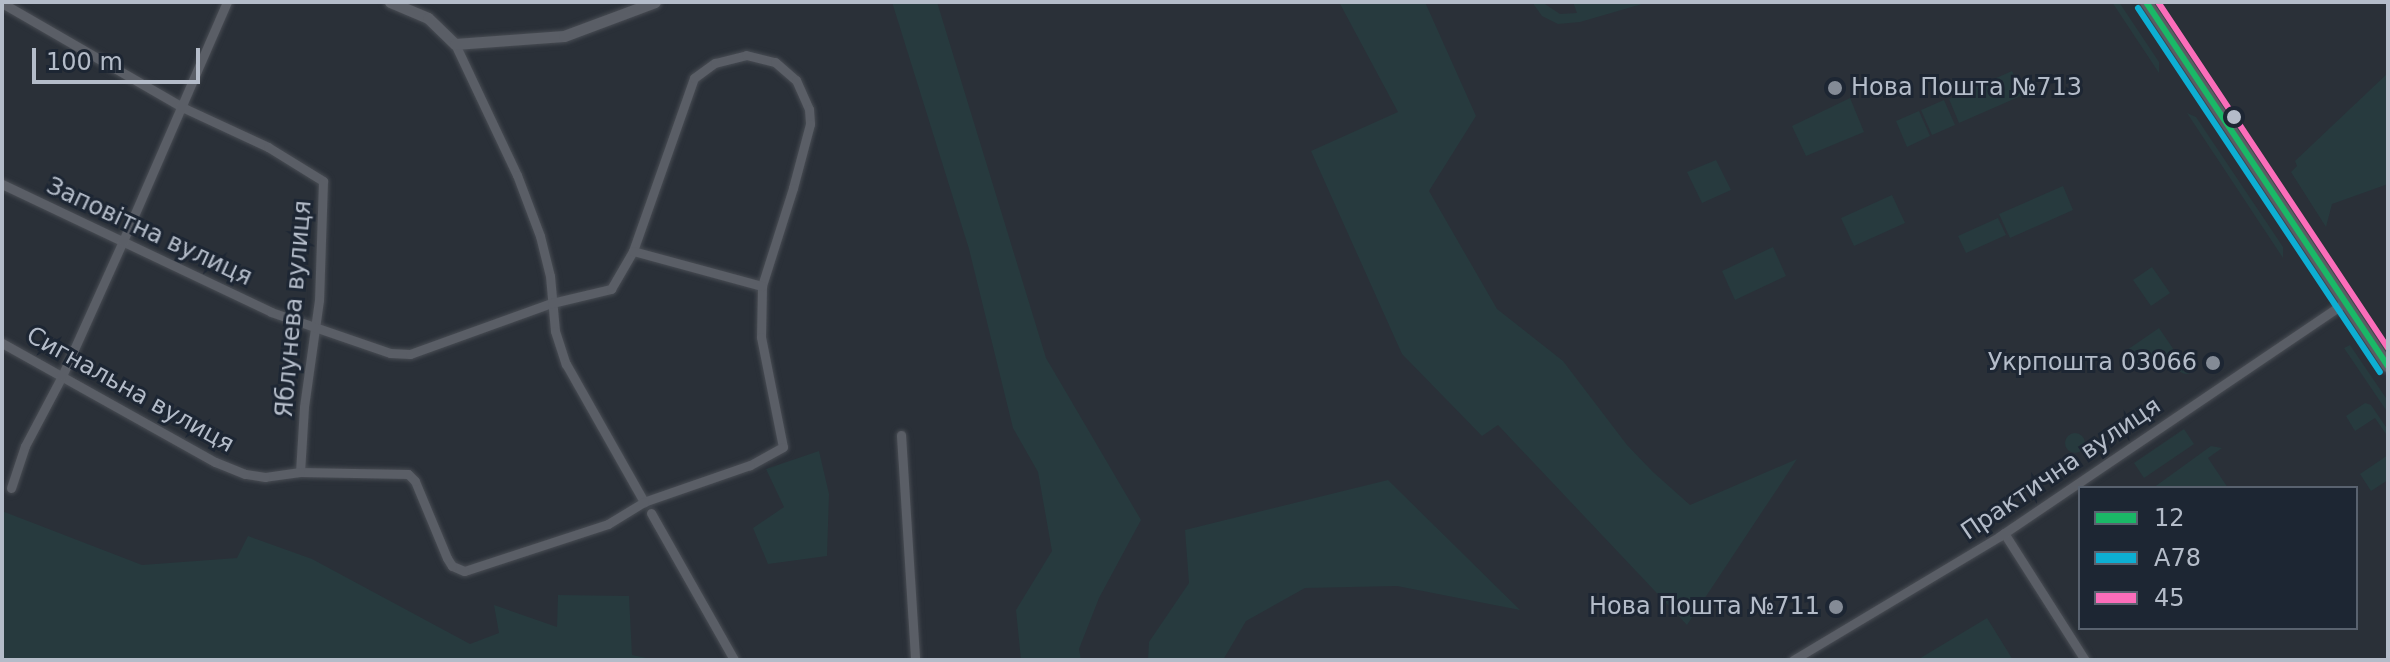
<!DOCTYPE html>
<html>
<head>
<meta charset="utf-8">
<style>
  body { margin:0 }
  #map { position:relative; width:2390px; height:662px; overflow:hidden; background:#2a3038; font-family:"DejaVu Sans",sans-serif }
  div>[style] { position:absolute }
  .green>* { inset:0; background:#273a3e }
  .round { border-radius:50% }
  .roads { filter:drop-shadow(0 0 2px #484c53) drop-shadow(0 0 2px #484c53) }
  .minor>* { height:9px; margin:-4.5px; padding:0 4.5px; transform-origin:4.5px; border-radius:4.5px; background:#5a5e66 }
  .tertiary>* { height:11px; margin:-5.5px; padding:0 5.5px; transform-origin:5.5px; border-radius:5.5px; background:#5a5e66 }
  .secondary>* { height:12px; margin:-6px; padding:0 6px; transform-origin:6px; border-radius:6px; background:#595d64 }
  .bus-1>* { height:6px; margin:-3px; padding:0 3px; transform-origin:3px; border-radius:3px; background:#1ab867 }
  .bus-2>* { height:6px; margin:-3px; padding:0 3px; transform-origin:3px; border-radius:3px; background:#0dafd3 }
  .bus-3>* { height:6px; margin:-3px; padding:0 3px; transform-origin:3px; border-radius:3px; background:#fb6dba }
  .dots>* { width:22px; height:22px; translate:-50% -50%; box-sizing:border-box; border:4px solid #1d2633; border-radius:50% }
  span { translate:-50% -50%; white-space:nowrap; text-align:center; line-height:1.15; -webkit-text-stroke:6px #1d2633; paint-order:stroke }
  .poi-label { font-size:24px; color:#b4bcc9 }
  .left { translate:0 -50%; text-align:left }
  .right { translate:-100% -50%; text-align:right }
  .street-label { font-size:24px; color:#b4bcc9 }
  .frame { position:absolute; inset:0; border:4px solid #b4bcc9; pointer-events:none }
  .legend { position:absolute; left:2078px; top:486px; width:280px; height:144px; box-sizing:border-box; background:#1d2633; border:2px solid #59626f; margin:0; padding:10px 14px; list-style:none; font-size:24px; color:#b4bcc9 }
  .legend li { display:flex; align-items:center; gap:16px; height:40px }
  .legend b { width:40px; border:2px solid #59626f }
  .scale { position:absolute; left:32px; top:48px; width:168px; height:36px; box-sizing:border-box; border:4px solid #b4bcc9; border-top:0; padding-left:10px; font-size:24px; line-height:28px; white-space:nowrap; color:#b4bcc9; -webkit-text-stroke:6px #1d2633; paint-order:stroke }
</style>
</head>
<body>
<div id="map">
  <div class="green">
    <div style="clip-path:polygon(892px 2px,937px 2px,1046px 358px,1141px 520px,1099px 598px,1079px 649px,1081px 660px,1021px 660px,1016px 610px,1052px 551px,1038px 472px,1013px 428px,969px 249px)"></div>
    <div style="clip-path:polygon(1339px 2px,1425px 2px,1476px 116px,1429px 191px,1497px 309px,1563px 361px,1627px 445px,1653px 472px,1690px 505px,1797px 459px,1687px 625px,1498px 425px,1482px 436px,1402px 354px,1311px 151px,1398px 112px)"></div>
    <div style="clip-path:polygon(1532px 2px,1542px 2px,1560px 14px,1577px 13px,1573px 2px,1649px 2px,1580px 22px,1558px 24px,1542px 16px)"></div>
    <div style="clip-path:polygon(2112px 2px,2119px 2px,2159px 62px,2159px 73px)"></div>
    <div style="clip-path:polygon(2012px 71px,2023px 95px,1959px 123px,1949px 99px)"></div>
    <div style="clip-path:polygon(2388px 73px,2388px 184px,2332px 204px,2326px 227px,2291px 172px,2297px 166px,2295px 161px)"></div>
    <div style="clip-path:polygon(1850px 98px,1864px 132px,1806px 156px,1792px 126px)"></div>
    <div style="clip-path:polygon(1944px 100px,1955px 125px,1932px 135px,1921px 110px)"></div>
    <div style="clip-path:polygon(1919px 111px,1930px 136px,1907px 147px,1896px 121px)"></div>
    <div style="clip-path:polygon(2187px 113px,2196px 117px,2283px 247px,2283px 258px)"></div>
    <div style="clip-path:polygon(1716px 160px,1731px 190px,1702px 203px,1687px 172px)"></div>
    <div style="clip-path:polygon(2063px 186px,2073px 210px,2010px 238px,1999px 214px)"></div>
    <div style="clip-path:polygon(1892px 195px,1905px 223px,1854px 246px,1841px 218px)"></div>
    <div style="clip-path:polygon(1998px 218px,2006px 235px,1966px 253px,1958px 236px)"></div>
    <div style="clip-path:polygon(1773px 247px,1786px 276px,1735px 300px,1722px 271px)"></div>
    <div style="clip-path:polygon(2152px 267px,2170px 293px,2151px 306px,2133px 280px)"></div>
    <div style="clip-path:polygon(2159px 328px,2174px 350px,2141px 372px,2127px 350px)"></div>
    <div style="clip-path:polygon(2350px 345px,2388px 401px,2388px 413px,2344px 348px)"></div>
    <div class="round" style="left:2177px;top:356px;width:18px;height:18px"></div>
    <div style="clip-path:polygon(2365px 403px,2371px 405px,2388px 430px,2388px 437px,2375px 418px,2355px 431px,2346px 416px)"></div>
    <div style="clip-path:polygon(2184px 429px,2194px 444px,2144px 478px,2134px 463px)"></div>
    <div class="round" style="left:2065px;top:433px;width:20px;height:20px"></div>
    <div style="clip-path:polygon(2211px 446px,2222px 448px,2208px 458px,2228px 488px,2153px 488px)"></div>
    <div style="clip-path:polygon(819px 451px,829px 494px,827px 556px,768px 564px,753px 528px,784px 507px,766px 469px)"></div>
    <div style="clip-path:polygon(2388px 455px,2388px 480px,2371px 491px,2360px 474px)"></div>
    <div style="clip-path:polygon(1388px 480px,1520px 610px,1397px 586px,1305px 588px,1246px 621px,1223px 660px,1148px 660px,1149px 642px,1189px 583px,1185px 530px)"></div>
    <div style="clip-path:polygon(2px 511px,142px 565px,237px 558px,248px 536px,312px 559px,470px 644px,499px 633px,494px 605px,557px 627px,558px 595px,629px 596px,632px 655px,656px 660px,2px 660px)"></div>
    <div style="clip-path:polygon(1987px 618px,2013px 660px,1917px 660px)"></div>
  </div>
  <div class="roads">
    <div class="minor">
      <div style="left:2px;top:3px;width:210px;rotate:30deg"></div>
      <div style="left:184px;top:108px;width:93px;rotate:24.9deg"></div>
      <div style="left:268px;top:147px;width:65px;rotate:31.7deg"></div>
      <div style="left:323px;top:181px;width:119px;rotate:91.9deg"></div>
      <div style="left:319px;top:300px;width:108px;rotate:98deg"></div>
      <div style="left:304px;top:407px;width:65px;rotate:93.5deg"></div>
      <div style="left:455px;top:44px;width:145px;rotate:64.7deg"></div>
      <div style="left:517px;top:175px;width:65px;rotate:69.3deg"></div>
      <div style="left:540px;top:236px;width:41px;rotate:76deg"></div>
      <div style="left:550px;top:276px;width:55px;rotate:84.8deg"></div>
      <div style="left:555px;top:331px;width:35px;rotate:72deg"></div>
      <div style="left:566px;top:364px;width:159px;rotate:60.5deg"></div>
      <div style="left:2px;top:184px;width:298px;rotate:25.4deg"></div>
      <div style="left:271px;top:312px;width:126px;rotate:19deg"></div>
      <div style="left:390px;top:353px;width:20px;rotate:3deg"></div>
      <div style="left:410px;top:354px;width:151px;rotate:-19.8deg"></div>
      <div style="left:552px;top:303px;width:61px;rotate:-13.3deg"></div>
      <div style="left:611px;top:289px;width:44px;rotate:-59.9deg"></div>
      <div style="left:633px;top:251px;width:183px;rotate:-70.6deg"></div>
      <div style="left:694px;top:78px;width:26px;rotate:-36deg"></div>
      <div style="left:715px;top:63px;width:32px;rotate:-14deg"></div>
      <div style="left:746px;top:55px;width:30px;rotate:14deg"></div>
      <div style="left:775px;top:62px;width:28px;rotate:41deg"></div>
      <div style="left:796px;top:80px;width:32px;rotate:66deg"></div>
      <div style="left:809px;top:109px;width:15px;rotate:86deg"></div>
      <div style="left:810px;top:124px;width:66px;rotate:104.9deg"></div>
      <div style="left:793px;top:188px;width:103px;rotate:107.6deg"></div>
      <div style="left:762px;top:286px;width:51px;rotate:91.1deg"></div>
      <div style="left:761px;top:337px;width:112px;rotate:78.7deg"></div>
      <div style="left:783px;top:447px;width:38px;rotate:151deg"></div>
      <div style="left:750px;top:465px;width:112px;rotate:160.8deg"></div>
      <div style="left:644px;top:502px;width:42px;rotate:148.6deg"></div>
      <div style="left:608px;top:524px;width:151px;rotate:161.9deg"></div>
      <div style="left:464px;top:571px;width:13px;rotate:-157deg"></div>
      <div style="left:452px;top:566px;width:9px;rotate:-122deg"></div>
      <div style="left:447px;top:558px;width:83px;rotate:-112.6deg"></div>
      <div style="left:415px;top:481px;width:10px;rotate:-135deg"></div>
      <div style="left:408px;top:474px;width:108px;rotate:-178.9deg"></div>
      <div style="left:300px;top:472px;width:35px;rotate:172deg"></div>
      <div style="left:265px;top:477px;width:20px;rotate:-171deg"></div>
      <div style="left:245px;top:474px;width:32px;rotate:-158deg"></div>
      <div style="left:215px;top:462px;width:244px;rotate:-150.8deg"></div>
      <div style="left:633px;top:251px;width:134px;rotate:15.2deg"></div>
      <div style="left:901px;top:435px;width:225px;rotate:86.4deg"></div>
      <div style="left:11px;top:488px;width:44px;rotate:-71.6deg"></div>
      <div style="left:25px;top:446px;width:79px;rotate:-62.1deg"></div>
      <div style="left:62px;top:376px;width:148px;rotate:-65.7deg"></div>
      <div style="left:123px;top:241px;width:261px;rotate:-66.5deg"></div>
      <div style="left:651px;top:513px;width:169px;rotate:60.5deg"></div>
      <div style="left:2004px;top:533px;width:151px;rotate:57.5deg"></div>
      <div style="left:1793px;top:660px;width:241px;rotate:-30.9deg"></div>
      <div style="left:2000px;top:536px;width:417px;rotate:-34.1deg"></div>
    </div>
    <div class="tertiary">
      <div style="left:390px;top:2px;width:41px;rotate:22.8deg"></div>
      <div style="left:428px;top:18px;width:37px;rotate:44deg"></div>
      <div style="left:455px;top:44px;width:109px;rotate:-4.2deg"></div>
      <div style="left:564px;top:36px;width:97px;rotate:-20.5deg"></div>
    </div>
    <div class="secondary">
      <div style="left:2146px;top:2px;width:437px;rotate:56.4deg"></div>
    </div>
  </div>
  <div class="bus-1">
    <div style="left:2146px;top:2px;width:437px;rotate:56.4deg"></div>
  </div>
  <div class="bus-2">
    <div style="left:2138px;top:8px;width:437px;rotate:56.4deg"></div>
  </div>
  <div class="bus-3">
    <div style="left:2158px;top:2px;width:415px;rotate:56.4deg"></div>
  </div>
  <div class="dots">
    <div style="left:1835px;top:88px;background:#848b96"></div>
    <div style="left:2234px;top:117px;background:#b4bcc9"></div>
    <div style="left:2213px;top:363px;background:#848b96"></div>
    <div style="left:1836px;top:607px;background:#848b96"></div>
  </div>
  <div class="poi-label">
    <span class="left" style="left:1851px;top:88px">Нова Пошта №713</span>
    <span class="right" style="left:2197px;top:363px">Укрпошта 03066</span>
    <span class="right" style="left:1820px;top:607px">Нова Пошта №711</span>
  </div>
  <div class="street-label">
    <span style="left:149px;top:232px;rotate:25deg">Заповітна вулиця</span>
    <span style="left:294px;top:309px;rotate:-85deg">Яблунева вулиця</span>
    <span style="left:130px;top:390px;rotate:29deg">Сигнальна вулиця</span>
    <span style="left:2061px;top:469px;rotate:-34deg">Практична вулиця</span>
  </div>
  <div class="frame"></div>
  <ul class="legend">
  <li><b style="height:10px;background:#1ab867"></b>12</li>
  <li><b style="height:10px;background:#0dafd3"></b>А78</li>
  <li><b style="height:10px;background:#fb6dba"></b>45</li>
  </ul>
  <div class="scale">100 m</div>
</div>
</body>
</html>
